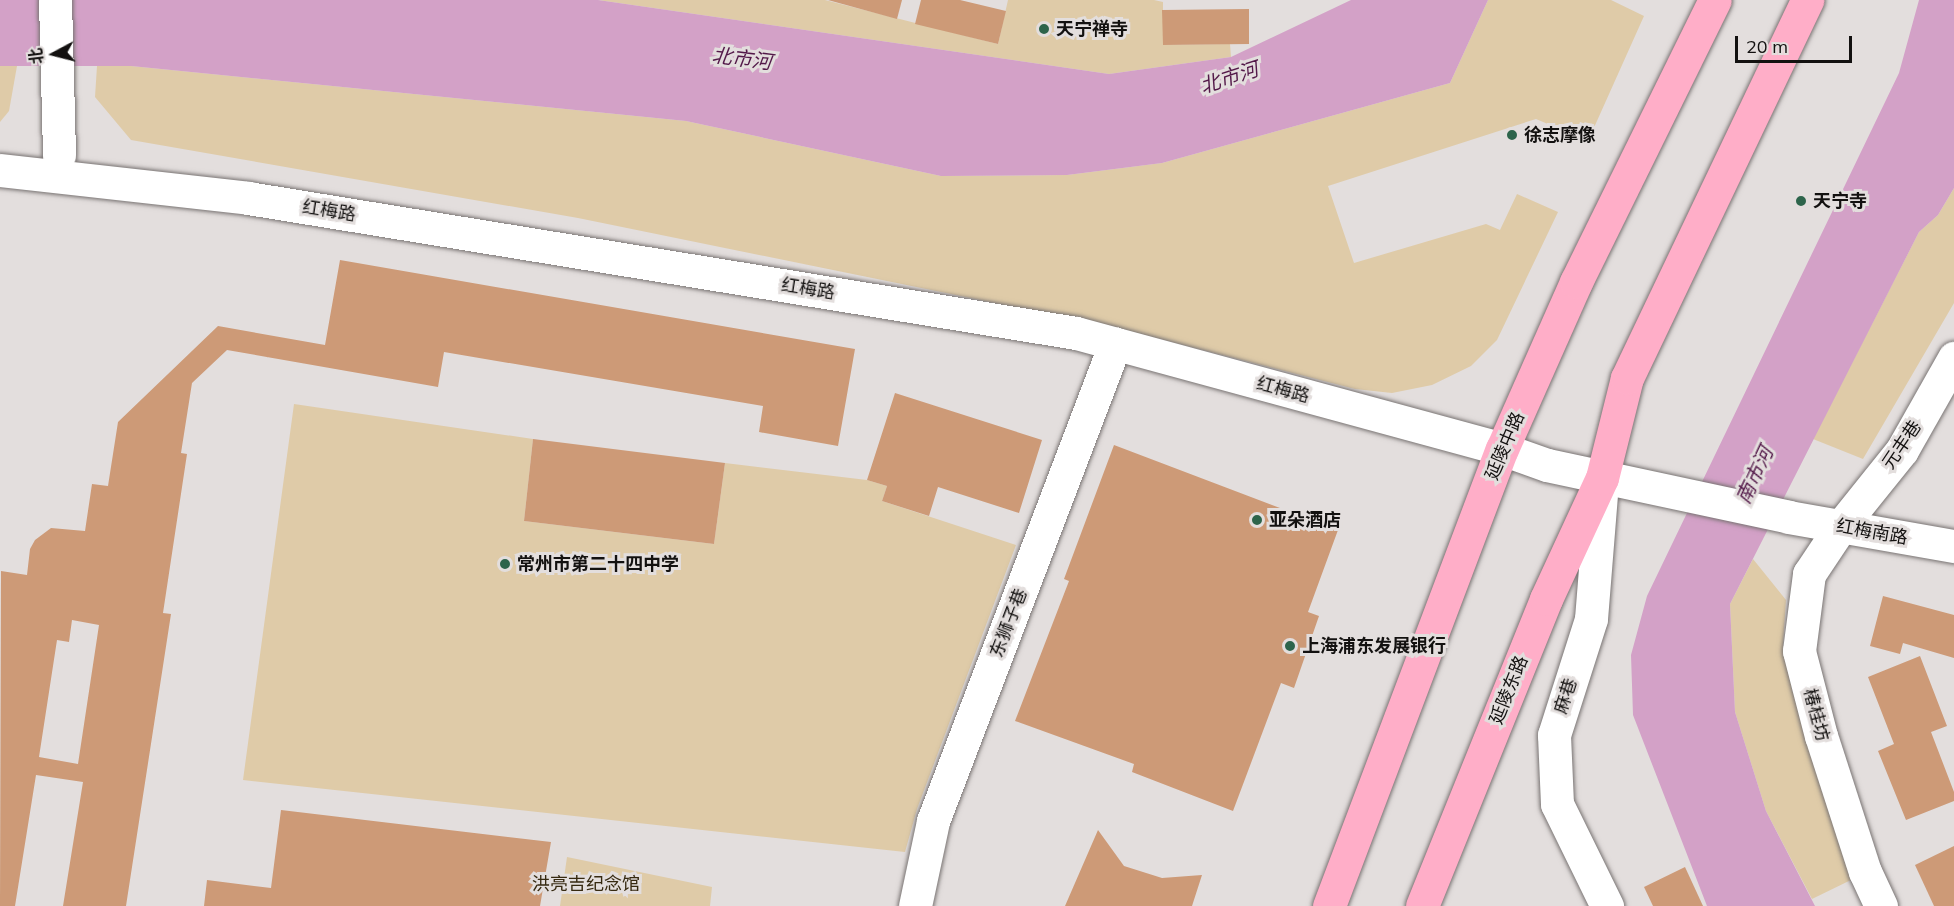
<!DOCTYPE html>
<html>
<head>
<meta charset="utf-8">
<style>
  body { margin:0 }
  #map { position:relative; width:1954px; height:906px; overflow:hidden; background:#e3dedd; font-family:Mulish,"Noto Sans SC",sans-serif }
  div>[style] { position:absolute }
  .green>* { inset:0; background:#dfcba8 }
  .water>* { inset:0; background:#d3a1c7 }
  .building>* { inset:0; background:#cd9a77 }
  .roads { filter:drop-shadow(0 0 2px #797473) drop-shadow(0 0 2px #797473) }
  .minor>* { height:33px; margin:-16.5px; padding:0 16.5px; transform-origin:16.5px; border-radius:16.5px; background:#fff }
  .major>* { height:33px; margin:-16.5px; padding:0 16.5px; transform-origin:16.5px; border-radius:16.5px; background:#ffaec8 }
  .dots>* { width:16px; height:16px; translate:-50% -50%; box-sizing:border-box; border:3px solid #e3dedd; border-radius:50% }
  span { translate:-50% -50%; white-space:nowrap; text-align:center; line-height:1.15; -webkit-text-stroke:6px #e3dedd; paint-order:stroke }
  .poi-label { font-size:18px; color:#131110; font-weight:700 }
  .left { translate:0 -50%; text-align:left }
  .street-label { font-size:18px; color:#131110 }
  .park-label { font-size:18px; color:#362910 }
  .water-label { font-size:20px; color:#531949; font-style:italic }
  .north { position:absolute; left:24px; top:24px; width:60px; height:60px; -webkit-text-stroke:4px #e3dedd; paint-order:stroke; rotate:263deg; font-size:16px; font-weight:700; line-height:24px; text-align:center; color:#131110 }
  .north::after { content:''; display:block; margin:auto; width:21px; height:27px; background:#131110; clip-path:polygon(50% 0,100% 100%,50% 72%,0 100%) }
  .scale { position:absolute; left:1735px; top:36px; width:117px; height:27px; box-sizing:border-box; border:3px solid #131110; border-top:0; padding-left:8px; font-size:18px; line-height:21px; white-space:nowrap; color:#131110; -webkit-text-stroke:4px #e3dedd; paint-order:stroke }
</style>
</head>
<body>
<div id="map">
  <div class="green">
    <div style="clip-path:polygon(598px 0,825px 0,998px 44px,1008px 0,1154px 0,1163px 2px,1163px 45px,1230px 44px,1231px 57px,1109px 74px)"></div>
    <div style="clip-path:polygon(1488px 0,1611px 0,1644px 16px,1588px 141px,1536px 119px,1328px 186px,1354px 263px,1486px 224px,1500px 230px,1517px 194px,1558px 212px,1497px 340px,1471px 366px,1432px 385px,1392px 393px,1355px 389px,1117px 328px,578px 218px,131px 140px,95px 97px,97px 66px,131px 66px,686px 121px,941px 176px,1067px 175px,1162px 163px,1450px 83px)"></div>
    <div style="clip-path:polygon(0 66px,17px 66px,9px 111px,0 122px)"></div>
    <div style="clip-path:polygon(1954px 188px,1954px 303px,1863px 459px,1813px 439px,1919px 232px,1938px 215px)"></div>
    <div style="clip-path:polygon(294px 404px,533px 439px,524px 521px,714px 544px,725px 463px,867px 480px,887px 486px,882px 501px,1016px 545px,917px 809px,905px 852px,243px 780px)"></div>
    <div style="clip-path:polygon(1753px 559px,1786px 600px,1783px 645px,1792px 690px,1826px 803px,1853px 879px,1812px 899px,1766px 811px,1735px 712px,1730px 604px)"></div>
    <div style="clip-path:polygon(567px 857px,712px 887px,710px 906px,560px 906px)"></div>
  </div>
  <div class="water">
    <div style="clip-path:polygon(0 0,598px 0,1109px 74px,1231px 57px,1351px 0,1488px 0,1450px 83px,1162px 163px,1067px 175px,941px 176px,686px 121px,131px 66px,0 66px)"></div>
    <div style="clip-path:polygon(1919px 0,1954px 0,1954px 188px,1938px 215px,1919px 232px,1730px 604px,1735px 712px,1766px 811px,1815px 906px,1707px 906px,1633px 715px,1631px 655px,1647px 596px,1899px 73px)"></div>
  </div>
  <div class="building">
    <div style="clip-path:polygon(828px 0,902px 0,897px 19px)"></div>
    <div style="clip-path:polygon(921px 0,960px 0,1006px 11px,998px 44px,915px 24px)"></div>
    <div style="clip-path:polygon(1249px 9px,1249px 44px,1163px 45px,1162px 10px)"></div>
    <div style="clip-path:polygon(evenodd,340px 260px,855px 349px,838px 446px,759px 432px,763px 406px,444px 352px,438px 387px,227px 350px,192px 383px,181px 453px,187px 454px,163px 613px,171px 614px,126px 906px,63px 906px,83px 782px,36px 775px,15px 906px,0 906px,1px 571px,27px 575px,30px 549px,35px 540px,51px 528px,85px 531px,92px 484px,108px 486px,118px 422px,218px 326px,325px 345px,340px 260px,72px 620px,99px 625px,78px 764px,39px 757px,57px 640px,69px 642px,72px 620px)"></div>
    <div style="clip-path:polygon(895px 393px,1042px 440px,1019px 513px,938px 487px,929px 516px,882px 501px,887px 486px,867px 480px)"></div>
    <div style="clip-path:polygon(533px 439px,725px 463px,714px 544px,524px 521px)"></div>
    <div style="clip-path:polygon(1114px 445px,1338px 530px,1308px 612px,1319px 616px,1294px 688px,1281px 683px,1233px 811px,1132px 772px,1134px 764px,1015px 721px,1069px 581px,1064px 579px)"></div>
    <div style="clip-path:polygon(1883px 596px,1954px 615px,1954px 658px,1903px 643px,1900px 654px,1870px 646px)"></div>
    <div style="clip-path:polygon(1920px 656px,1947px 726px,1931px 732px,1954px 792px,1954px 801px,1906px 820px,1878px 751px,1894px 744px,1868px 677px)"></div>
    <div style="clip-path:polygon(281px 810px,551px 842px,540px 906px,204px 906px,207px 880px,271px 888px)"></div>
    <div style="clip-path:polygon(1098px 830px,1124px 866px,1162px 878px,1202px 875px,1192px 906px,1065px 906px)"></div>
    <div style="clip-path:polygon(1954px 846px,1954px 906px,1934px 906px,1915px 865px)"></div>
    <div style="clip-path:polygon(1685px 867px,1703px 906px,1653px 906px,1644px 887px)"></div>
  </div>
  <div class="roads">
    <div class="minor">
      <div style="left:55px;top:0;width:155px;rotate:88.5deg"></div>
      <div style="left:0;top:170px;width:250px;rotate:6.4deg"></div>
      <div style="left:248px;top:198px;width:839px;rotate:9.26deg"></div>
      <div style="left:1076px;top:333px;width:442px;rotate:15.2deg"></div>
      <div style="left:1502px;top:449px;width:48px;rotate:19.6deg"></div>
      <div style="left:1547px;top:465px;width:248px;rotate:12.1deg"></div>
      <div style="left:1789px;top:517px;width:168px;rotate:10deg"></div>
      <div style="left:1602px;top:482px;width:137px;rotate:94.6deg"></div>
      <div style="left:1591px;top:619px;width:122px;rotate:107.7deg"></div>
      <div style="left:1554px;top:735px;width:69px;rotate:87.5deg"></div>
      <div style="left:1557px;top:804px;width:114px;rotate:63.9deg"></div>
      <div style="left:915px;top:906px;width:87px;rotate:-78deg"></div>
      <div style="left:933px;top:821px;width:511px;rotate:-69.12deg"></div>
      <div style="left:1881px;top:906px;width:38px;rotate:-115deg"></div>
      <div style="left:1865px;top:872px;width:143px;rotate:-107.9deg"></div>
      <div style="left:1821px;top:736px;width:88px;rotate:-104.5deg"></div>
      <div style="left:1799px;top:651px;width:78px;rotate:-82.6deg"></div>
      <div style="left:1809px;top:574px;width:58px;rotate:-56.3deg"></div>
      <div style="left:1841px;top:526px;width:97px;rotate:-51.2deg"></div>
      <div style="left:1902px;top:450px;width:106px;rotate:-60.5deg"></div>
    </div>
    <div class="major">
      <div style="left:1329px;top:906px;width:489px;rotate:-69.3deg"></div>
      <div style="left:1502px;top:449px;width:183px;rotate:-66.1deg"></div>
      <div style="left:1576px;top:282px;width:314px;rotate:-63.8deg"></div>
      <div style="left:1422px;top:906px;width:331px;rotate:-68deg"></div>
      <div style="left:1546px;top:599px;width:133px;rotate:-65.2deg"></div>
      <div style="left:1602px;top:478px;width:103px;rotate:-76deg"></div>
      <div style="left:1627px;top:378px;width:419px;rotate:-64.5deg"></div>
    </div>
  </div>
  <div class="dots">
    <div style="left:1044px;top:29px;background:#2d644b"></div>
    <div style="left:1512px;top:135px;background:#2d644b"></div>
    <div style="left:1801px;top:201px;background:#2d644b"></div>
    <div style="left:1257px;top:520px;background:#2d644b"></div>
    <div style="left:505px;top:564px;background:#2d644b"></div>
    <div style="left:1290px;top:646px;background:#2d644b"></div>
  </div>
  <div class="poi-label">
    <span class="left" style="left:1056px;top:29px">天宁禅寺</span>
    <span class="left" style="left:1524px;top:135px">徐志摩像</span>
    <span class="left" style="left:1813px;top:201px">天宁寺</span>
    <span class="left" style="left:1269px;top:520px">亚朵酒店</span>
    <span class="left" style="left:517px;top:564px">常州市第二十四中学</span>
    <span class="left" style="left:1302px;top:646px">上海浦东发展银行</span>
  </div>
  <div class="street-label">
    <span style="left:329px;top:211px;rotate:9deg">红梅路</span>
    <span style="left:808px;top:289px;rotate:9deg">红梅路</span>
    <span style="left:1283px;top:390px;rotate:15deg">红梅路</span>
    <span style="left:1902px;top:445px;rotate:-56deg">元丰巷</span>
    <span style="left:1505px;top:446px;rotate:-67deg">延陵中路</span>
    <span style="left:1872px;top:532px;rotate:10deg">红梅南路</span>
    <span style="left:1009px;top:623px;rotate:-69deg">东狮子巷</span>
    <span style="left:1509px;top:690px;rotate:-68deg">延陵东路</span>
    <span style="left:1566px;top:696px;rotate:-72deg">麻巷</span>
    <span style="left:1816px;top:715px;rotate:75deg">椿桂坊</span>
  </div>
  <div class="park-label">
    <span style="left:586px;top:884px">洪亮吉纪念馆</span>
  </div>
  <div class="water-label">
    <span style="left:742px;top:58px;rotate:7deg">北市河</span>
    <span style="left:1229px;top:77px;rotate:-18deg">北市河</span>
    <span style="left:1754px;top:475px;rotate:-65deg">南市河</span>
  </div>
  <div class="north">北</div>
  <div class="scale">20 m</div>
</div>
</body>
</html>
